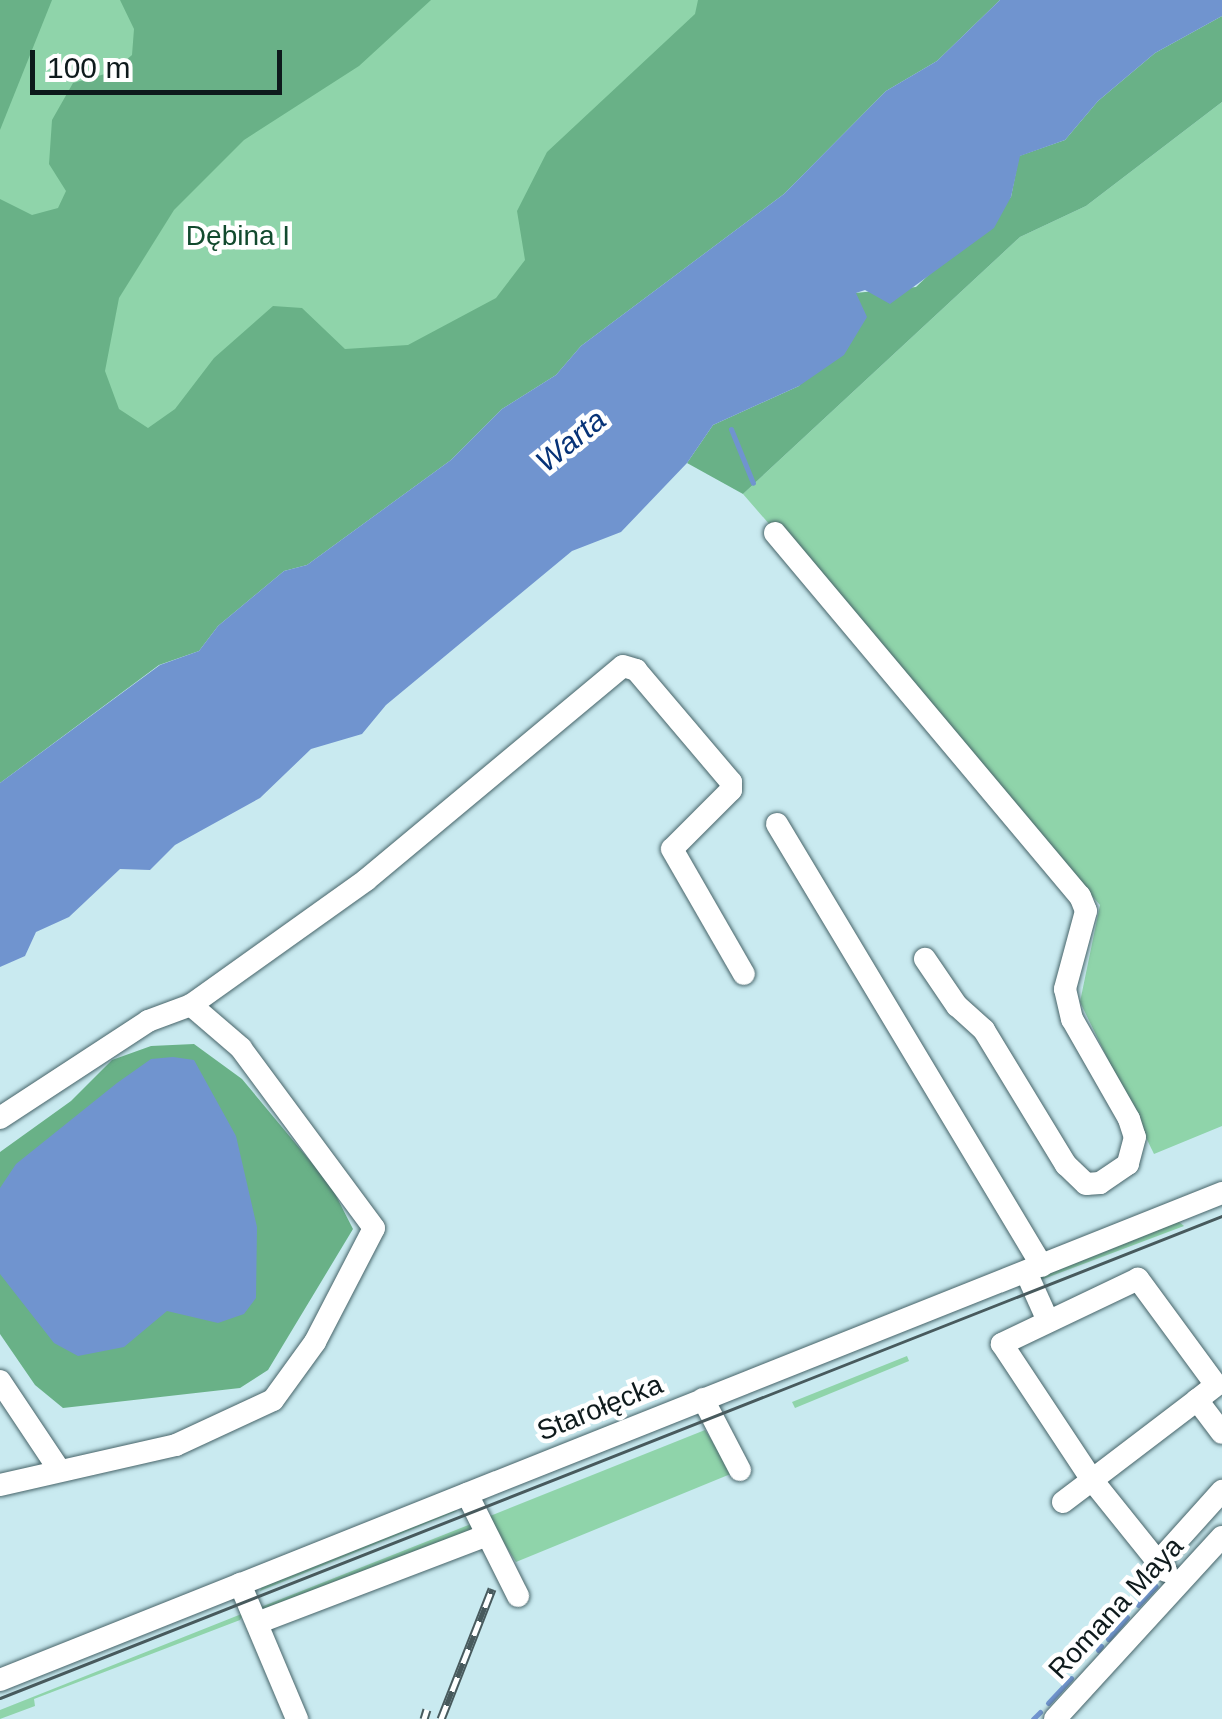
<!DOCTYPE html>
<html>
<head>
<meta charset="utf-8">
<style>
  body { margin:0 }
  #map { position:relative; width:1222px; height:1719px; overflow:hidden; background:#c9eaf0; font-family:Helvetica,sans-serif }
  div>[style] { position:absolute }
  .green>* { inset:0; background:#8fd4aa }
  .forest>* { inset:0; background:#69b187 }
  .water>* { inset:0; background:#7094cf }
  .stream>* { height:5px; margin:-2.5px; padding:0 2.5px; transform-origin:2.5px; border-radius:2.5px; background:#7094cf }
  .roads { filter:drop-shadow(0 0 2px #476469) drop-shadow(0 0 2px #476469) }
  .minor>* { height:22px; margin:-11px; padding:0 11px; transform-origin:11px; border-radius:11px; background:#fff }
  .tram>* { height:2.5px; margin:-1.25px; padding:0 1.25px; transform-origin:1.25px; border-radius:1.25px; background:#485a5d }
  .rail>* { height:9px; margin-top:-4.5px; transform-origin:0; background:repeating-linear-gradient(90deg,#fff 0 15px,#485a5d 0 30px); box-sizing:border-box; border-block:2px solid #485a5d }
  span { translate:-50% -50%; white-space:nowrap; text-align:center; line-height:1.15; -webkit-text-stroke:9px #fff; paint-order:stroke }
  .park-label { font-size:28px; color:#124a2e }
  .street-label { font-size:28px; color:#0e1a1c }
  .water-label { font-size:30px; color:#063277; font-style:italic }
  .scale { position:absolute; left:30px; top:50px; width:252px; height:45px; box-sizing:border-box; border:5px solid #0e1a1c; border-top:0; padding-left:12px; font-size:30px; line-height:35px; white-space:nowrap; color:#0e1a1c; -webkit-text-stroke:8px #fff; paint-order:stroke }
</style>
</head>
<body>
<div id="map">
  <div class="green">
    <div style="clip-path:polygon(0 0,915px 0,0 690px)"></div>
    <div style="clip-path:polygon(1222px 102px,1222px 1126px,1154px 1154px,1080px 1002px,1100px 905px,743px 494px,1020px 237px,1086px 206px)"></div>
    <div style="clip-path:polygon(1178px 1221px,1184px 1226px,1038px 1281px,1040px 1276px)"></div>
    <div style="clip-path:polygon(907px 1356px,909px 1361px,795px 1408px,792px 1402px)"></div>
    <div style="clip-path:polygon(705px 1430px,733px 1473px,516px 1562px,495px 1529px,490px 1516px)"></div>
    <div style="clip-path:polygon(452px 1510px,457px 1511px,260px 1591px,262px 1586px)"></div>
    <div style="clip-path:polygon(471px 1524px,476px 1534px,266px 1616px,261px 1607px)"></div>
    <div style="clip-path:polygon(244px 1613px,240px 1620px,34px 1699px,35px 1706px,0 1719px,0 1710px)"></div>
  </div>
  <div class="forest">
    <div style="clip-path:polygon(0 0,52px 0,0 130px)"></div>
    <div style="clip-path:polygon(120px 0,431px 0,359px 66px,244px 140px,174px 210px,119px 298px,105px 371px,119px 409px,148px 428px,175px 409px,214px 358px,273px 306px,302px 308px,345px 349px,408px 345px,496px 298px,525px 260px,517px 211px,547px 152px,695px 14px,698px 0,1000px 0,937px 61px,886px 91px,784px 194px,581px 346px,556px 375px,502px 409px,451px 460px,307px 565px,284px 571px,218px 626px,199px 651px,159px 665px,0 783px,0 199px,32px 215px,58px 208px,66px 191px,49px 164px,52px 120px,73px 83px,112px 72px,132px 55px,134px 29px)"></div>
    <div style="clip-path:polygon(1222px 16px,1222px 102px,1086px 206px,1020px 237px,743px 494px,687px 463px,713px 425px,799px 386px,855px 293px,916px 287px,1011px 197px,1019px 156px,1065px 140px,1098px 101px,1155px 53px)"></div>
    <div style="clip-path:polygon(194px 1044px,242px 1079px,331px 1186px,353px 1229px,268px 1370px,240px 1388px,63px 1408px,35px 1385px,0 1334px,0 1152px,71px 1101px,112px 1060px,151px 1046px)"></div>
  </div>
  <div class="water">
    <div style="clip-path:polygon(1000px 0,1222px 0,1222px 16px,1155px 53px,1098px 101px,1065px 140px,1020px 156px,1011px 197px,994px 228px,890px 304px,865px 290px,856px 293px,867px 317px,844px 355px,799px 386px,713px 425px,687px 463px,621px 532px,572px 551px,386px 705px,362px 734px,311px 749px,260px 798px,175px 845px,150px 870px,120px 869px,69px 917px,36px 932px,25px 956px,0 967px,0 783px,160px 665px,199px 651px,218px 626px,284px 571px,307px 565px,451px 460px,502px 409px,556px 375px,581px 346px,784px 194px,886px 91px,937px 61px)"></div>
    <div style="clip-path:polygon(173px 1057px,194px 1060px,236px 1136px,257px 1227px,256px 1298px,244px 1314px,218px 1323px,167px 1311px,124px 1347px,78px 1356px,54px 1343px,0 1274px,0 1188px,16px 1164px,117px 1083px,151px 1059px)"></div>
  </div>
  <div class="stream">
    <div style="left:731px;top:429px;width:58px;rotate:67.8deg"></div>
    <div style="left:1138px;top:1605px;width:26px;rotate:-47deg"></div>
    <div style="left:1108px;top:1639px;width:29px;rotate:-49deg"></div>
    <div style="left:1098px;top:1650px;width:5px;rotate:-53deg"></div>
    <div style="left:1048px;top:1703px;width:34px;rotate:-47deg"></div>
    <div style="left:1033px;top:1719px;width:10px;rotate:-45deg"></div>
  </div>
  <div class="roads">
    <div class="minor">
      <div style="left:775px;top:533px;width:474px;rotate:50deg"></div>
      <div style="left:1080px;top:896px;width:16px;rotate:68deg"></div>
      <div style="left:1086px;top:911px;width:81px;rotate:105.1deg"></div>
      <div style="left:1065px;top:989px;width:31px;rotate:77deg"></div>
      <div style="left:1072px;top:1019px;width:115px;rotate:60.3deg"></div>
      <div style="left:1129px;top:1119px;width:19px;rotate:72deg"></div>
      <div style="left:1135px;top:1137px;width:28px;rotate:105deg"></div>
      <div style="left:1128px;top:1164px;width:34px;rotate:146deg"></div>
      <div style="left:1100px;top:1183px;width:14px;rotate:176deg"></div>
      <div style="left:1086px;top:1184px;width:28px;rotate:-136deg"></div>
      <div style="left:1066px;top:1165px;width:158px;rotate:-121.3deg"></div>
      <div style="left:984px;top:1030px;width:36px;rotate:-138deg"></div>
      <div style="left:957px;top:1006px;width:57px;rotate:-124.2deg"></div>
      <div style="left:777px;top:824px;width:515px;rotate:59.06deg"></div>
      <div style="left:0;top:1118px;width:177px;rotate:-33.2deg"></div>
      <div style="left:148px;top:1021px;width:46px;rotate:-20.4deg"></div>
      <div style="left:191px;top:1005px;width:215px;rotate:-35.5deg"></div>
      <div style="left:366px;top:880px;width:334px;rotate:-39.8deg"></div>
      <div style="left:623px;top:666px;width:14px;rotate:17deg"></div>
      <div style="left:636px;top:670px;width:147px;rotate:49.7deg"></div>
      <div style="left:731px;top:782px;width:8px;rotate:90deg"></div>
      <div style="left:731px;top:790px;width:83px;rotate:135deg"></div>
      <div style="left:672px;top:849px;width:144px;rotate:60.1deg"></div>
      <div style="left:1026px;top:1272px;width:54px;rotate:65.8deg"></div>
      <div style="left:0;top:1381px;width:105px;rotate:56.3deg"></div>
      <div style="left:703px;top:1399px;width:80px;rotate:62.5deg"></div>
      <div style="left:1197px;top:1400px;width:41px;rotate:52.9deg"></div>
      <div style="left:0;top:1485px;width:180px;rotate:-12.8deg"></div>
      <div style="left:176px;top:1445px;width:107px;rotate:-24.9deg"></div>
      <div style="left:273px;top:1400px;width:72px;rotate:-54.1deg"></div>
      <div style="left:315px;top:1342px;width:128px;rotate:-62.6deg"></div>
      <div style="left:374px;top:1228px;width:224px;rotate:-126.5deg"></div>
      <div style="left:241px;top:1048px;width:66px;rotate:-139.3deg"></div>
      <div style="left:467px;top:1494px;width:114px;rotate:63.4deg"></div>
      <div style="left:1063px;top:1502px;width:36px;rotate:-37deg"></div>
      <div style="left:1092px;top:1480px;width:132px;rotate:-37.3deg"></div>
      <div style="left:1197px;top:1400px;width:24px;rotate:-38deg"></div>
      <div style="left:1216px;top:1385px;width:132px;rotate:-126.3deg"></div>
      <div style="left:1138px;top:1279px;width:151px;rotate:154.5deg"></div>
      <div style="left:1002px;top:1344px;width:163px;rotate:56.5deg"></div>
      <div style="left:1092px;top:1480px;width:105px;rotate:51.2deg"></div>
      <div style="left:1166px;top:1571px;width:12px;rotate:-132deg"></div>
      <div style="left:1158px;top:1562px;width:96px;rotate:-48deg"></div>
      <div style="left:240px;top:1584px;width:147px;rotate:67.1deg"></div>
      <div style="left:257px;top:1623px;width:246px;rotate:-20.9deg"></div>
      <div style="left:0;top:1680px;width:1315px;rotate:-21.73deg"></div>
      <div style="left:1055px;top:1719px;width:247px;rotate:-47.5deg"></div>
    </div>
  </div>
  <div class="tram">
    <div style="left:0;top:1698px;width:1314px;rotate:-21.53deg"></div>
  </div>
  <div class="rail">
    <div style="left:424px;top:1719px;width:10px;rotate:-73deg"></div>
    <div style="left:441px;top:1719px;width:140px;rotate:-68.6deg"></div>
  </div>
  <div class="park-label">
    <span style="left:238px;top:236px">Dębina I</span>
  </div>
  <div class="street-label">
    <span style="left:600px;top:1408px;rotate:-22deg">Starołęcka</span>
    <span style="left:1116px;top:1608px;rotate:-47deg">Romana Maya</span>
  </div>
  <div class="water-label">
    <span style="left:571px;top:441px;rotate:-39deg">Warta</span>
  </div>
  <div class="scale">100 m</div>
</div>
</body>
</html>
